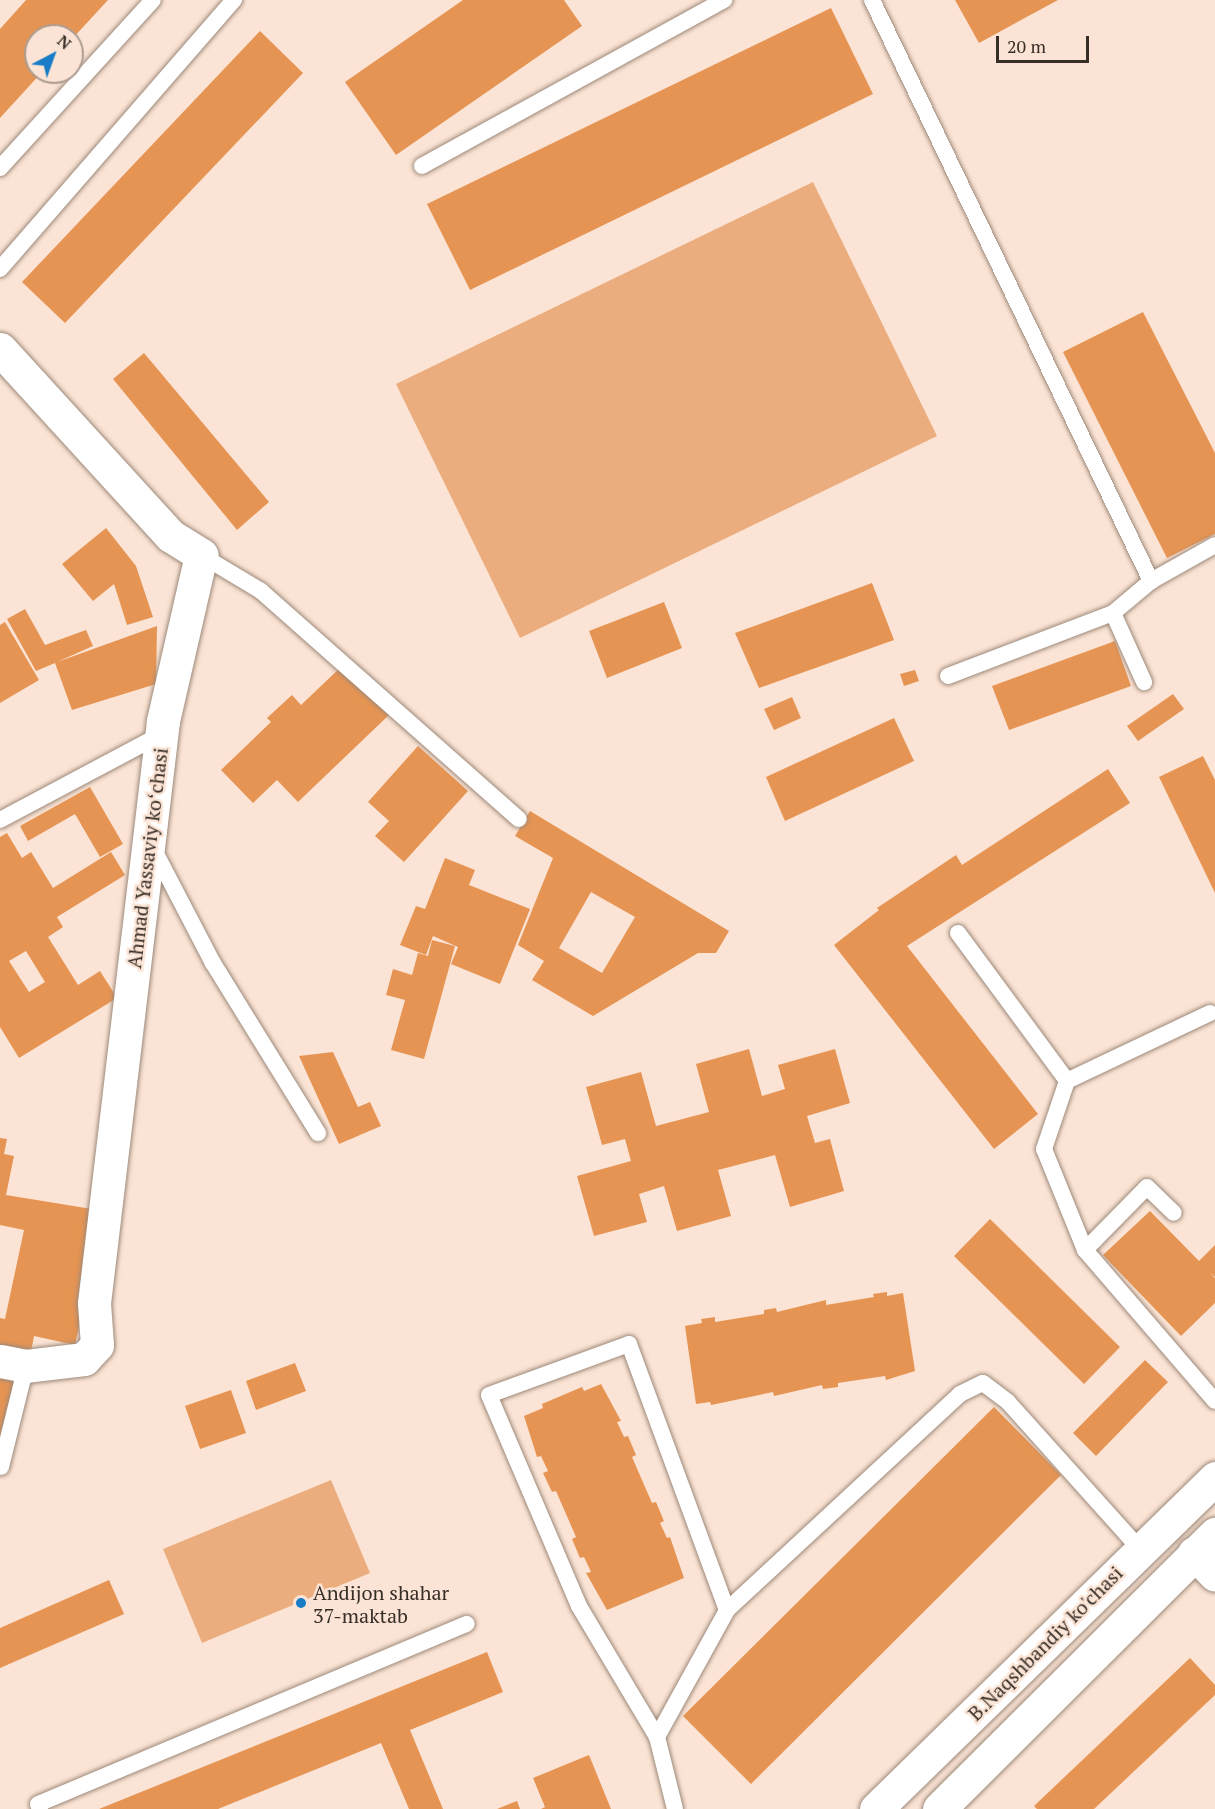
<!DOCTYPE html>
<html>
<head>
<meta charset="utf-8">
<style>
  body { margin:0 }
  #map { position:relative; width:1215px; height:1809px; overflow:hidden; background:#fbe4d5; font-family:"PT Serif",serif }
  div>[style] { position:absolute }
  .green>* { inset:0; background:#ecad7e }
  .building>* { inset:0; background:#e69453 }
  .roads { filter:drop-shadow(0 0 2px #9d897a) drop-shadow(0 0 2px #9d897a) }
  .service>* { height:16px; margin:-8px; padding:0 8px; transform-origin:8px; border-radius:8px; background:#fff }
  .minor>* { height:33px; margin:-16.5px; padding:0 16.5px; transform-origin:16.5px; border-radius:16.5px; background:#fff }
  .secondary>* { height:33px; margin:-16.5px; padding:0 16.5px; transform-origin:16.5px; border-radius:16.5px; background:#fff }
  .dots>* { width:16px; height:16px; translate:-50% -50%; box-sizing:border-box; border:3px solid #fbe4d5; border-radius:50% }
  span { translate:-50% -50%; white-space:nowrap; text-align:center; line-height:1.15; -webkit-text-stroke:5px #fbe4d5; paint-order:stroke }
  .street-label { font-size:20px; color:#372e28 }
  .poi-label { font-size:20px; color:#372e28 }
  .left { translate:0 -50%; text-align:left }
  .north { position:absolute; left:24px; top:24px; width:60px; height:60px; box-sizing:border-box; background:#fbe4d5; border:2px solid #ad9b90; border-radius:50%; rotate:41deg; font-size:16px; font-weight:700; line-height:24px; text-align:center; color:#372e28 }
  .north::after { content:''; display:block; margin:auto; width:21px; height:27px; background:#187cc7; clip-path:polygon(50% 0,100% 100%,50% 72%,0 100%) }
  .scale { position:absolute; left:996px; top:36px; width:93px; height:27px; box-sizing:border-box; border:3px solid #372e28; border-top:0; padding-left:8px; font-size:18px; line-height:21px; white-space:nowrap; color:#372e28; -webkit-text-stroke:4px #fbe4d5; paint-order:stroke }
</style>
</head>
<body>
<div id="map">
  <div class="green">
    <div style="clip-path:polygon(813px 182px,937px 436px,520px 638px,396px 384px)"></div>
    <div style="clip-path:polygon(331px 1480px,370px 1573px,202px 1643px,163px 1549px)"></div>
  </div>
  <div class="building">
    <div style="clip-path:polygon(26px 0,108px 0,72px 39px,72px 36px,36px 36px,36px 72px,42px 72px,0 118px,0 29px)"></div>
    <div style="clip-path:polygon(463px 0,564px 0,582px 26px,396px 155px,345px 82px)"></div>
    <div style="clip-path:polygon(955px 0,1058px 0,979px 43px)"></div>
    <div style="clip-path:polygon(831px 8px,873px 94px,470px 290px,427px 204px)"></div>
    <div style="clip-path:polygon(260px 31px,303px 73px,65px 323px,22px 282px)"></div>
    <div style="clip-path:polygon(1143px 312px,1215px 453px,1215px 534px,1167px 558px,1063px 352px)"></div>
    <div style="clip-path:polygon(144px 353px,269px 502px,237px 530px,113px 379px)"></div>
    <div style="clip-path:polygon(106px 528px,136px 566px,153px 617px,127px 625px,114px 584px,93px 601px,62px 564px)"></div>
    <div style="clip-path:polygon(872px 583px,894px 640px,759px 688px,735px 633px)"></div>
    <div style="clip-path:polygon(664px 602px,682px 648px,607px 678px,589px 631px)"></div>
    <div style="clip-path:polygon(25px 609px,45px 645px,86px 630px,93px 646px,57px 662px,157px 626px,156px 684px,72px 710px,55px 663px,36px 671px,7px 619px)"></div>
    <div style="clip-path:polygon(5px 622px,39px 680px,0 703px,0 625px)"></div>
    <div style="clip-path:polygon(1115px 641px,1131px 686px,1009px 730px,992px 686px)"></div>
    <div style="clip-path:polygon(343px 665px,390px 714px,298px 802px,277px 780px,253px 803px,221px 770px,271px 722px,267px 718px,292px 695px,301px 705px)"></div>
    <div style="clip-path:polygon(915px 670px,919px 681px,904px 686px,900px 674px)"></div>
    <div style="clip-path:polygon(1173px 694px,1184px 709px,1138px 741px,1127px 726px)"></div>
    <div style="clip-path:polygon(792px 697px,801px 718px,774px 730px,764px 709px)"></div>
    <div style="clip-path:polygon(894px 718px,914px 761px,785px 821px,766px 777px)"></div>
    <div style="clip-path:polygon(418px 746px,468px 791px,404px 862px,375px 836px,389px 821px,368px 802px)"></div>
    <div style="clip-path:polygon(1203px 756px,1215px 780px,1215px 893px,1159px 777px)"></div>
    <div style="clip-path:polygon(1108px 769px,1130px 803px,907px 946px,1038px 1114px,994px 1149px,834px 945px,879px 910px,877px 908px,956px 855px,962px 865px)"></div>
    <div style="clip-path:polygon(90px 787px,123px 844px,100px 857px,75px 814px,28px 841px,20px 826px)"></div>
    <div style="clip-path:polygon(evenodd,530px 811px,729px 931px,716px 953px,698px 953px,593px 1016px,532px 980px,544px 961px,518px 945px,553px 858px,515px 836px,530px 811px,591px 892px,635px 917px,602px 973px,559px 948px,591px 892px)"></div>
    <div style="clip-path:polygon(evenodd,7px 833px,22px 858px,31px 852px,53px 888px,111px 852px,125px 875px,57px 917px,63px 927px,48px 937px,78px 985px,100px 971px,117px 998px,19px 1058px,0 1027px,0 837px,7px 833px,26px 951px,45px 982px,29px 992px,9px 961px,26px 951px)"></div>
    <div style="clip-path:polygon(445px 858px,475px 870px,469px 885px,530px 909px,500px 984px,451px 964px,458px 947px,433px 936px,426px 955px,400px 945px,416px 906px,425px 909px)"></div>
    <div style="clip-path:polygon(432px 940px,455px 946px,424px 1059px,391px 1050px,405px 1000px,386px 995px,393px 969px,412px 975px,418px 953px,428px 956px)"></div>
    <div style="clip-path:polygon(749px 1049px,762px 1096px,785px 1089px,778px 1065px,835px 1049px,850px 1103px,807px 1116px,815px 1143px,830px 1139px,844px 1191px,790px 1207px,775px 1155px,718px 1170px,731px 1216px,677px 1231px,664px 1186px,639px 1194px,647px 1222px,594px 1236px,577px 1176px,631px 1161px,625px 1139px,602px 1145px,586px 1087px,641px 1072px,656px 1126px,709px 1112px,696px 1064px)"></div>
    <div style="clip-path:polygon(333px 1052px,358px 1107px,370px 1102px,381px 1126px,339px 1144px,299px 1056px)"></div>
    <div style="clip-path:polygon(0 1138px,7px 1139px,4px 1154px,14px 1156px,6px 1195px,104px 1211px,75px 1345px,34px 1336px,30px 1357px,0 1350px,0 1318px,5px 1319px,24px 1230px,0 1225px)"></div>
    <div style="clip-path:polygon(1150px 1211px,1199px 1261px,1215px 1245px,1215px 1277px,1210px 1273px,1215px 1278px,1215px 1303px,1181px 1336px,1103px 1255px)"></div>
    <div style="clip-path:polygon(990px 1219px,1120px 1347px,1084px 1384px,954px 1256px)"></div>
    <div style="clip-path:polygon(887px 1292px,887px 1296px,903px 1293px,915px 1371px,886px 1380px,885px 1376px,838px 1383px,838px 1387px,823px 1389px,822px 1385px,774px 1396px,773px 1392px,711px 1405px,710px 1402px,696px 1404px,685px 1326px,702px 1323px,701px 1319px,715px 1317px,715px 1322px,764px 1314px,764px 1310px,776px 1308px,777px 1312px,826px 1300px,826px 1305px,874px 1297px,873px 1294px)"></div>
    <div style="clip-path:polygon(1145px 1360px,1168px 1382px,1096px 1456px,1073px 1433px)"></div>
    <div style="clip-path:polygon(295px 1363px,306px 1391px,256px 1410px,246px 1381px)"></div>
    <div style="clip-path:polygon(0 1374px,15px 1378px,0 1440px)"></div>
    <div style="clip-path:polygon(601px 1384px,621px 1421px,617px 1422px,624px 1437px,628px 1436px,636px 1455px,632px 1457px,652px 1503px,656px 1502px,664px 1521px,660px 1523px,667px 1538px,670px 1537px,684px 1578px,607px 1610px,586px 1573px,591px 1572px,584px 1557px,580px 1558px,572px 1539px,576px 1537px,556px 1491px,552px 1492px,543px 1473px,548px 1471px,541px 1456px,537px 1457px,524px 1416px,543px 1408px,542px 1404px,582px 1387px,584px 1391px)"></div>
    <div style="clip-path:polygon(231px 1390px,246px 1433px,200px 1449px,185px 1406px)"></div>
    <div style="clip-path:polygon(994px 1407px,1061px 1475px,751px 1784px,683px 1716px)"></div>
    <div style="clip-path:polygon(109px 1580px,124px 1614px,0 1668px,0 1628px)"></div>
    <div style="clip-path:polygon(487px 1652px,503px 1692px,410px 1730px,443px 1809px,409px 1809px,381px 1743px,218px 1809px,99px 1809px)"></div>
    <div style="clip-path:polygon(1190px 1658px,1215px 1685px,1215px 1695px,1094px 1809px,1037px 1809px,1034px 1806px)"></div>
    <div style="clip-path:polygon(589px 1755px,611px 1809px,541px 1809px,545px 1807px,533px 1778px)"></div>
    <div style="clip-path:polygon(517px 1801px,520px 1809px,497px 1809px)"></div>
  </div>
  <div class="roads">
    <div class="service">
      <div style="left:872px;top:0;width:645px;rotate:64.35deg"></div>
      <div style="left:1151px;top:581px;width:73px;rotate:-29.4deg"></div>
      <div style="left:422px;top:166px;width:345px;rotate:-28.8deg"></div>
      <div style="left:0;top:168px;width:227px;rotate:-47.7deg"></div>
      <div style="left:0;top:269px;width:357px;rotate:-49deg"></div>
      <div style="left:201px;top:555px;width:70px;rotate:31deg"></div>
      <div style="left:261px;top:591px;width:344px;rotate:41.5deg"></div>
      <div style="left:1113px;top:613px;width:76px;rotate:65.8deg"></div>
      <div style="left:948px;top:676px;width:177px;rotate:-20.9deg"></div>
      <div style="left:1113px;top:613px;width:50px;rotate:-40.1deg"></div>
      <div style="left:0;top:820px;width:183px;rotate:-28deg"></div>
      <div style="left:152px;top:846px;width:132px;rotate:62.5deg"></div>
      <div style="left:213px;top:963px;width:200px;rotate:58.3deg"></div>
      <div style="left:958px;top:933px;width:184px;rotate:53.6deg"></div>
      <div style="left:1210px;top:1013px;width:158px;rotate:154.6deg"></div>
      <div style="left:1067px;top:1081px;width:72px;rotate:108.7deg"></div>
      <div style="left:1044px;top:1149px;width:109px;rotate:67.9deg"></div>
      <div style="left:1085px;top:1250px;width:199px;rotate:49.3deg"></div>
      <div style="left:1085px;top:1250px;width:88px;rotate:-45.5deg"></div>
      <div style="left:1147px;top:1187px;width:37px;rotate:44deg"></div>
      <div style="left:1px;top:1467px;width:104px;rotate:-76.1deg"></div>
      <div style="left:657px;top:1737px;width:152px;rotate:-120.8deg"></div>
      <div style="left:579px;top:1606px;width:229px;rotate:-113.1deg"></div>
      <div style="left:489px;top:1395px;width:149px;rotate:-20deg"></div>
      <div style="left:629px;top:1344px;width:283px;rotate:69.8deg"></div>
      <div style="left:40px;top:1809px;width:5px;rotate:-112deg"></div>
      <div style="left:38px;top:1804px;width:465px;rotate:-22.8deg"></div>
      <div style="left:675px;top:1809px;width:74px;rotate:-104deg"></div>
      <div style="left:657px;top:1737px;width:145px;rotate:-61.1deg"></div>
      <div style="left:727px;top:1610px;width:318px;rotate:-42.8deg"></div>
      <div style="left:960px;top:1394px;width:25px;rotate:-26deg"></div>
      <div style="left:983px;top:1383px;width:31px;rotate:37deg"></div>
      <div style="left:1008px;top:1402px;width:198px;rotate:48.1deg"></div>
    </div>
    <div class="minor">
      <div style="left:0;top:349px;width:253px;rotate:47.6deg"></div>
      <div style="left:171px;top:536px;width:36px;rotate:32deg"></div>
      <div style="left:201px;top:555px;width:170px;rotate:102.9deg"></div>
      <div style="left:163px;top:721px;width:586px;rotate:96.76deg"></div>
      <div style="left:94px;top:1303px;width:42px;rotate:85.9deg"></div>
      <div style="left:97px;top:1345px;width:19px;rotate:133deg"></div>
      <div style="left:84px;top:1359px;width:58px;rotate:173.1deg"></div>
      <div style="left:26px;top:1366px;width:26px;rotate:-169deg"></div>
      <div style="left:1194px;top:1553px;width:30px;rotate:46deg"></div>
    </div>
    <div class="secondary">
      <div style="left:876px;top:1809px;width:474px;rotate:-44.3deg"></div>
      <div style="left:939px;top:1809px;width:390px;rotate:-44.9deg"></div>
    </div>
  </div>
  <div class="dots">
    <div style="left:301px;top:1603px;background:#187cc7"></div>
  </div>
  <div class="street-label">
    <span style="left:147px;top:858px;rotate:-83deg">Ahmad Yassaviy koʻchasi</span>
    <span style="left:1045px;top:1643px;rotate:-45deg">B.Naqshbandiy ko'chasi</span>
  </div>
  <div class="poi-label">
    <span class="left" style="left:313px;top:1604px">Andijon shahar<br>37-maktab</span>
  </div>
  <div class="north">N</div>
  <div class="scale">20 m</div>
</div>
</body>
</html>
